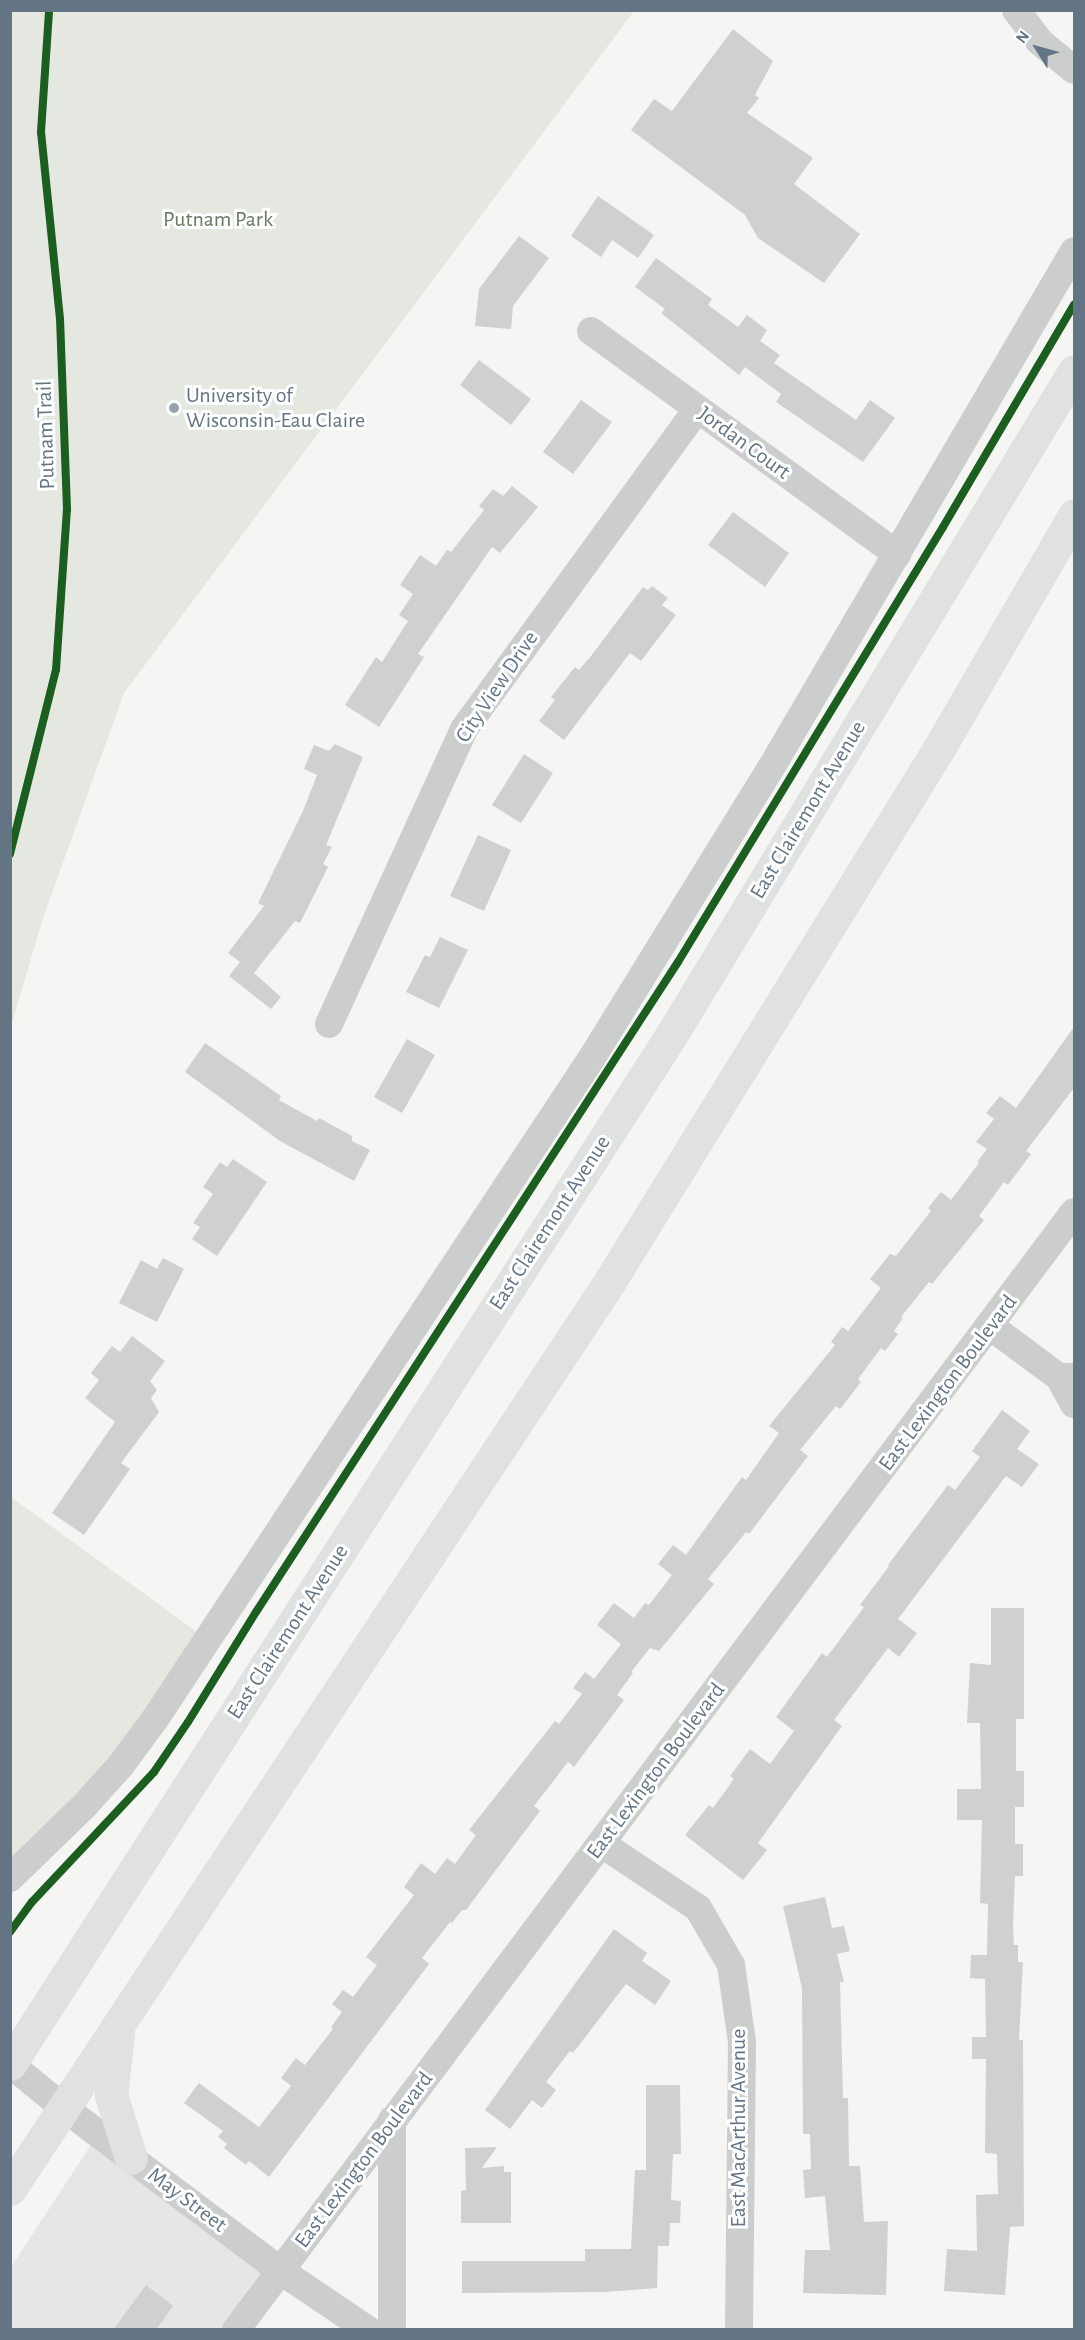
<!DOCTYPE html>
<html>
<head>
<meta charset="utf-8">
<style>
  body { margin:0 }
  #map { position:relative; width:1085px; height:2340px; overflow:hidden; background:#f5f5f3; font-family:"Alegreya Sans",sans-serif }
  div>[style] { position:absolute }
  .built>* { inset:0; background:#e5e6e5 }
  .green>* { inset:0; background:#e4e8e1 }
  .building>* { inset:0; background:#cfd0d0 }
  .minor>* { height:28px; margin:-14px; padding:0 14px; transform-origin:14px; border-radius:14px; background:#cccece }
  .major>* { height:33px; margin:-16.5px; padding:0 16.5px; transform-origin:16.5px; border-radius:16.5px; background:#e0e1e1 }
  .cycleway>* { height:8px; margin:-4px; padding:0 4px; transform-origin:4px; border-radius:4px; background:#1b5e20 }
  .dots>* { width:16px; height:16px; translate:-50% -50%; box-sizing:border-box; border:3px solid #fff; border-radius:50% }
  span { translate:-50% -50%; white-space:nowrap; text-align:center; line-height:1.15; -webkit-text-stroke:6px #fff; paint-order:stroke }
  .park-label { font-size:22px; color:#677b63 }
  .poi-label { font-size:22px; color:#637585 }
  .left { translate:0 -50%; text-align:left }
  .street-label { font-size:22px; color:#637585 }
  .frame { position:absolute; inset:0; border:12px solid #637585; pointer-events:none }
  .north { position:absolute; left:1007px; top:18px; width:60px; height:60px; -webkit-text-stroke:4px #fff; paint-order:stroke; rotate:307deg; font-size:16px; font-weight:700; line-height:24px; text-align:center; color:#637585 }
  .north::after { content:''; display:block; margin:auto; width:21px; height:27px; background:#637585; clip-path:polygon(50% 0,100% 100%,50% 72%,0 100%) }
</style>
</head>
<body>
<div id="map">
  <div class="built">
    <div style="clip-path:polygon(98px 2134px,281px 2271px,237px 2329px,11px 2330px,11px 2267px)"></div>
  </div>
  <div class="green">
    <div style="clip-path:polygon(11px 10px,634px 11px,124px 693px,43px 918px,11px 1026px)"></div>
    <div style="clip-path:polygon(11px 1497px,208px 1640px,11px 1878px)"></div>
  </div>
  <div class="building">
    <div style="clip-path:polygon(733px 29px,773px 61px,755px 95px,759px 98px,747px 113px,813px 158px,794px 184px,860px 234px,824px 283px,758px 238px,745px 215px,631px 130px,654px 99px,672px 111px)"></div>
    <div style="clip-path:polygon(598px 196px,654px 235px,638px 258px,612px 240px,601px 257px,571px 236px)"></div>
    <div style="clip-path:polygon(519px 236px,549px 258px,513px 306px,511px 329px,475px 326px,479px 289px)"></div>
    <div style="clip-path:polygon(656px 258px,712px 299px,708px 305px,738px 327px,747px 315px,767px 330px,760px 341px,780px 355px,774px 363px,856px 420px,870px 400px,895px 418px,863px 462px,776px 402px,781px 394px,745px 367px,739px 375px,661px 313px,665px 309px,635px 287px)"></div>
    <div style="clip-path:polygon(479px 360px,531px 399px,511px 425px,460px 385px)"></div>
    <div style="clip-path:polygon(581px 400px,612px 422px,573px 474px,543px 452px)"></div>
    <div style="clip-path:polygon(512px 486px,538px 507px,500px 553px,492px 547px,418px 654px,424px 657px,379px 727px,345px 705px,376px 657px,382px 662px,408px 621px,399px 615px,413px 594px,400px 585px,420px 555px,436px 566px,447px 550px,451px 552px,484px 510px,479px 506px,493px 489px,503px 496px)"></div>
    <div style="clip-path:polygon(733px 512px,789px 553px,765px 587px,708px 545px)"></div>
    <div style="clip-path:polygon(652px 586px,668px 598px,662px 605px,676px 615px,641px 661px,630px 653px,564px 740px,539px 721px,555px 700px,551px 697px,575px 667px,579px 670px,591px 656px,643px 587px,648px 590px)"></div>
    <div style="clip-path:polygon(335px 744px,363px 757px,326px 845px,332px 847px,323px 864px,328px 867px,300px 923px,295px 921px,254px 973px,281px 997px,271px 1009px,229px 976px,240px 962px,228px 953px,264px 906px,258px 903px,303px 811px,317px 775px,304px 769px,314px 745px,329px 751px)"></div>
    <div style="clip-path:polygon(524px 754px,553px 773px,521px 823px,492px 805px)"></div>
    <div style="clip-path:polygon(478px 835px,511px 850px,484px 911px,450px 896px)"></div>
    <div style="clip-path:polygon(440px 937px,468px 950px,439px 1008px,406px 992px,425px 955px,430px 957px)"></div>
    <div style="clip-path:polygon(1074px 1027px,1074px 1088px,1026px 1151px,1031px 1154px,1008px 1185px,1004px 1182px,979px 1216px,984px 1220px,932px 1284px,929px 1282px,901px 1317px,903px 1318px,894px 1331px,898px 1334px,885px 1351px,881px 1348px,858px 1379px,861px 1382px,840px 1409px,836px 1406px,800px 1450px,808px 1456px,749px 1534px,746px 1532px,708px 1579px,714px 1584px,659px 1651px,650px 1648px,631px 1672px,633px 1673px,617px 1695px,624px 1700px,574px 1767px,568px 1762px,534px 1806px,540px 1811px,466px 1910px,462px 1910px,452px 1923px,450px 1922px,422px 1958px,429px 1964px,269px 2177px,249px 2161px,246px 2165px,224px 2148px,227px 2144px,218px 2137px,223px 2131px,184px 2103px,199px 2083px,259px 2127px,291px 2086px,281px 2078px,296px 2058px,305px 2065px,333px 2029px,331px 2027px,342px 2012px,332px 2004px,343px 1990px,353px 1997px,377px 1965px,366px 1957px,414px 1895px,404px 1887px,421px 1863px,435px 1874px,447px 1858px,455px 1864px,476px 1835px,469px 1830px,555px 1721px,559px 1724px,582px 1694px,573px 1688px,585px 1672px,594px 1679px,621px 1644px,597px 1625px,614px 1603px,634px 1618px,645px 1603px,649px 1605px,672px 1575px,658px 1564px,673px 1545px,686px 1555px,742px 1477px,746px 1480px,779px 1433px,769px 1426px,835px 1345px,831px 1342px,842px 1327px,848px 1331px,881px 1288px,870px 1279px,890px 1254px,896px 1256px,931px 1211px,928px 1208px,941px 1192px,951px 1200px,979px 1163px,977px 1162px,987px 1149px,976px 1142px,994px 1119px,986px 1113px,1000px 1096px,1016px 1108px)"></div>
    <div style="clip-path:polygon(407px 1039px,435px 1055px,402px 1113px,374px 1097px)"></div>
    <div style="clip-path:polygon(205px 1043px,281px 1096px,279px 1100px,317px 1121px,319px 1118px,352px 1136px,352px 1141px,370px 1150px,354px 1181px,280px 1141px,185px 1072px)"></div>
    <div style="clip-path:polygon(233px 1159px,267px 1182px,217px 1256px,192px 1239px,200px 1227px,193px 1223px,213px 1194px,203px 1187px,220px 1162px,227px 1167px)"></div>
    <div style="clip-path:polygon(163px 1258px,184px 1269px,157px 1322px,119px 1303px,141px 1260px,157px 1269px)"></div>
    <div style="clip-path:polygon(132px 1336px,165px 1361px,150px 1381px,157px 1390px,151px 1398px,159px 1412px,121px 1463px,130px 1469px,84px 1535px,52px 1513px,115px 1422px,85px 1398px,99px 1380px,91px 1373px,112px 1346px,120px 1352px)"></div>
    <div style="clip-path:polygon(1002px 1410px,1030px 1431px,1017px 1449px,1039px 1464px,1022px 1487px,1006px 1476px,898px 1619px,917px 1633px,899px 1657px,888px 1648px,834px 1720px,842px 1726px,758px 1843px,767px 1850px,743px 1880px,685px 1835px,709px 1805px,713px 1808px,734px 1779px,730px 1776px,750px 1749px,770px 1764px,794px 1731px,776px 1717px,822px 1653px,827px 1657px,864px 1607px,860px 1605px,889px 1566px,888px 1565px,948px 1485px,955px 1490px,980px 1457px,972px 1451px)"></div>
    <div style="clip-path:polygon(991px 1608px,1024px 1608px,1024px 1719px,1016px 1719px,1016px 1771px,1024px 1771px,1024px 1807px,1015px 1807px,1015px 1844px,1023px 1844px,1023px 1876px,1015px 1876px,1013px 1925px,1014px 1945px,1018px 1945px,1018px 1962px,1023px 1962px,1019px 2040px,1023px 2040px,1024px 2226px,1010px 2227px,1005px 2295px,944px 2291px,947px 2249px,977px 2251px,976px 2195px,998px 2194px,997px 2154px,985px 2153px,986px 2059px,972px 2059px,972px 2037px,986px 2037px,985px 1979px,970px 1978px,971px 1955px,987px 1955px,988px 1904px,980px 1903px,982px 1820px,957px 1820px,957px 1789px,981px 1789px,980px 1723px,967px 1723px,970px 1663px,991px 1665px)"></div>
    <div style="clip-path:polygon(825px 1897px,832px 1928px,844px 1926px,850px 1951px,837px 1954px,844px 1982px,840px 1982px,843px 2098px,848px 2098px,849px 2166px,860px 2166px,864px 2222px,888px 2221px,886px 2295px,803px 2293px,805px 2250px,830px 2250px,825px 2196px,805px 2198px,803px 2170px,811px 2169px,810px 2134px,803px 2134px,802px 1988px,783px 1906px)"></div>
    <div style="clip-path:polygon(614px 1929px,647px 1953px,642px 1961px,671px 1981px,655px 2005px,626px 1984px,573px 2053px,570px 2051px,546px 2082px,556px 2090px,542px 2108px,532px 2100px,510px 2129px,485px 2110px)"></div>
    <div style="clip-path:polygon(646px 2085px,680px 2085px,681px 2154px,673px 2154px,671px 2200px,681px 2201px,680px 2223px,670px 2223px,669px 2246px,658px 2246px,657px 2288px,605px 2292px,462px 2293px,462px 2261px,585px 2261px,585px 2249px,631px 2249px,635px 2170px,646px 2170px)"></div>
    <div style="clip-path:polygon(497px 2147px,482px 2168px,504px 2166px,504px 2172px,511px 2172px,511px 2223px,461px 2223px,461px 2191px,466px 2190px,465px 2148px)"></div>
    <div style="clip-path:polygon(146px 2285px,173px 2306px,156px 2330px,113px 2330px)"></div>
  </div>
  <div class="minor">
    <div style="left:1016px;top:10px;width:39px;rotate:53deg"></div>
    <div style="left:1039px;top:41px;width:45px;rotate:39.6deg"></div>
    <div style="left:591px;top:331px;width:379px;rotate:36.1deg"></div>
    <div style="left:329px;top:1024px;width:324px;rotate:-65.4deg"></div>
    <div style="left:464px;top:729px;width:396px;rotate:-53.9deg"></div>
    <div style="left:990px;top:1326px;width:86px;rotate:36.5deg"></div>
    <div style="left:1059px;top:1377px;width:15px"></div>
    <div style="left:1059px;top:1377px;width:31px;rotate:61deg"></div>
    <div style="left:602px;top:1844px;width:115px;rotate:33.7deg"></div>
    <div style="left:698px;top:1908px;width:66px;rotate:59.9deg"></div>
    <div style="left:731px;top:1965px;width:78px;rotate:81.9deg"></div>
    <div style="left:742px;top:2042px;width:288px;rotate:90.6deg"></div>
    <div style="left:10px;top:1878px;width:106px;rotate:-44.2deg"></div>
    <div style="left:86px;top:1804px;width:52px;rotate:-48.1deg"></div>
    <div style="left:121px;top:1765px;width:57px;rotate:-53.5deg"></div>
    <div style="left:155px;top:1719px;width:795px;rotate:-56.55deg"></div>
    <div style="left:593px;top:1056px;width:352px;rotate:-58.3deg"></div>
    <div style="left:778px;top:756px;width:585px;rotate:-59.62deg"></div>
    <div style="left:10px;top:2064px;width:70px;rotate:39.2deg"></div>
    <div style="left:64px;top:2108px;width:271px;rotate:36.9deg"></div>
    <div style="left:281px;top:2271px;width:105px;rotate:34.1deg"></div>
    <div style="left:236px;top:2330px;width:1397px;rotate:-53.15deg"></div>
    <div style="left:392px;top:2330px;width:210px;rotate:-90deg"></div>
  </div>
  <div class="major">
    <div style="left:118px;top:2034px;width:61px;rotate:96.5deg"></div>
    <div style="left:111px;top:2095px;width:66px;rotate:72.4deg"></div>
    <div style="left:10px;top:2064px;width:1224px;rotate:-57.27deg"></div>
    <div style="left:672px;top:1034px;width:775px;rotate:-58.77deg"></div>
    <div style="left:10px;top:2189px;width:1088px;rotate:-56.54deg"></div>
    <div style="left:610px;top:1281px;width:624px;rotate:-58.3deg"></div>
    <div style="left:938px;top:750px;width:272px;rotate:-59.9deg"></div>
  </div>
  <div class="cycleway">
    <div style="left:10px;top:854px;width:190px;rotate:-76deg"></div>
    <div style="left:56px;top:670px;width:161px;rotate:-86.1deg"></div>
    <div style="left:67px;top:509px;width:190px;rotate:-92.1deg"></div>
    <div style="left:60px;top:319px;width:188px;rotate:-95.8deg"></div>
    <div style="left:41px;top:132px;width:122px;rotate:-86.2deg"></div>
    <div style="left:10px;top:1932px;width:37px;rotate:-54deg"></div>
    <div style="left:32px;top:1902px;width:178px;rotate:-46.8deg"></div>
    <div style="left:154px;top:1772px;width:60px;rotate:-55.8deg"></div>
    <div style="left:188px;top:1722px;width:129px;rotate:-58.3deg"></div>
    <div style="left:256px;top:1612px;width:775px;rotate:-57.01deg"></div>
    <div style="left:678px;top:962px;width:509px;rotate:-58.65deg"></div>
    <div style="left:943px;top:527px;width:258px;rotate:-59.5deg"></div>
  </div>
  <div class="dots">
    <div style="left:174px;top:408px;background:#96a2ac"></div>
  </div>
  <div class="park-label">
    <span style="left:218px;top:220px">Putnam Park</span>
  </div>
  <div class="poi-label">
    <span class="left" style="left:186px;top:408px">University of<br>Wisconsin-Eau Claire</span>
  </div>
  <div class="street-label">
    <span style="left:46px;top:435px;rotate:-92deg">Putnam Trail</span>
    <span style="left:744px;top:443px;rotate:36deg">Jordan Court</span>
    <span style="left:497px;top:687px;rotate:-56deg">City View Drive</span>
    <span style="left:808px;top:810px;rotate:-59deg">East Clairemont Avenue</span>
    <span style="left:550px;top:1223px;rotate:-57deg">East Clairemont Avenue</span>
    <span style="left:948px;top:1383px;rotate:-53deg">East Lexington Boulevard</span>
    <span style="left:288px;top:1632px;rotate:-57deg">East Clairemont Avenue</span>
    <span style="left:656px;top:1771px;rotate:-53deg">East Lexington Boulevard</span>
    <span style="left:739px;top:2128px;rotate:-90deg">East MacArthur Avenue</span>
    <span style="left:364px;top:2160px;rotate:-53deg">East Lexington Boulevard</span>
    <span style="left:187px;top:2200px;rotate:37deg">May Street</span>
  </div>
  <div class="frame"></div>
  <div class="north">N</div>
</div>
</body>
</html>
